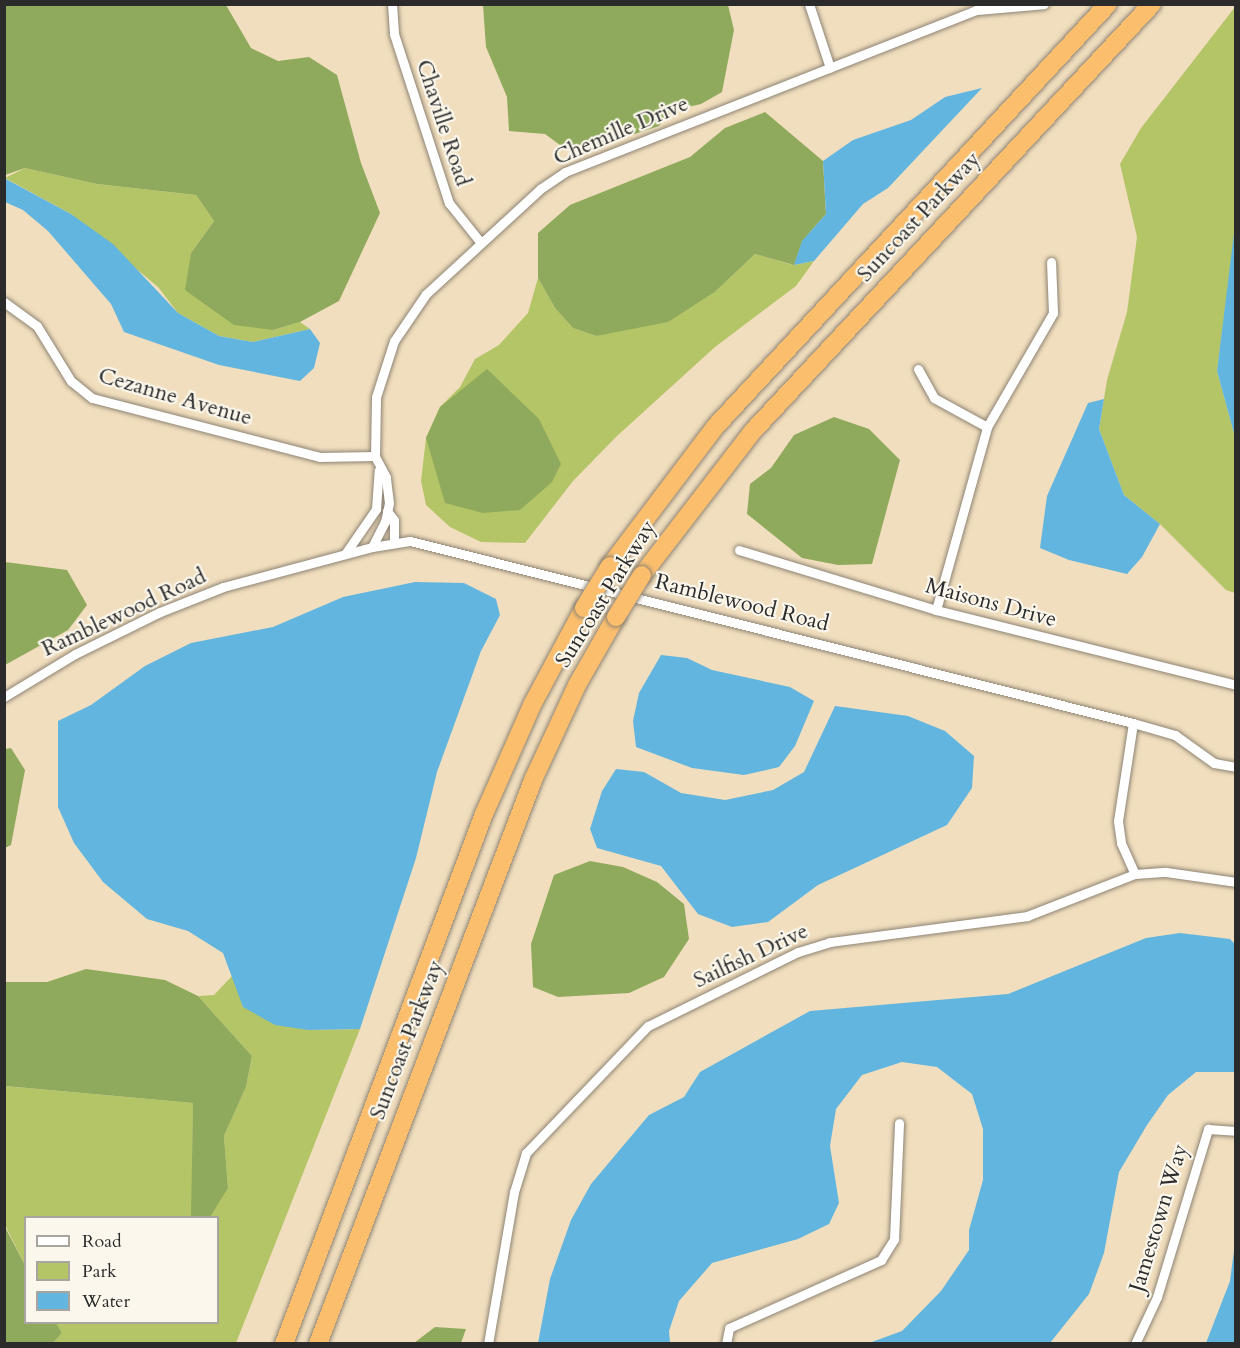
<!DOCTYPE html>
<html>
<head>
<meta charset="utf-8">
<style>
  body { margin:0 }
  #map { position:relative; width:1240px; height:1348px; overflow:hidden; background:#f1debe; font-family:Cardo,serif }
  div>[style] { position:absolute }
  .green>* { inset:0; background:#b4c568 }
  .forest>* { inset:0; background:#8faa5c }
  .water>* { inset:0; background:#62b5de }
  .roads { filter:drop-shadow(0 0 2px #8e8474) drop-shadow(0 0 2px #8e8474) }
  .street>* { height:9px; margin:-4.5px; padding:0 4.5px; transform-origin:4.5px; border-radius:4.5px; background:#fff }
  .highway>* { height:18px; margin:-9px; padding:0 9px; transform-origin:9px; border-radius:9px; background:#fabe6d }
  .bridges { filter:drop-shadow(0 0 2px #8e8474) drop-shadow(0 0 2px #8e8474) }
  .highway-bridge>* { height:18px; margin:-9px; padding:0 9px; transform-origin:9px; border-radius:9px; background:#fabe6d }
  span { translate:-50% -50%; white-space:nowrap; text-align:center; line-height:1.15; -webkit-text-stroke:4.5px #fbf7ec; paint-order:stroke }
  .street-label { font-size:22px; color:#2b2b2b }
  .frame { position:absolute; inset:0; border:6px solid #2b2b2b; pointer-events:none }
  .legend { position:absolute; left:24px; top:1216px; width:195px; height:108px; box-sizing:border-box; background:#fbf7ec; border:2px solid #a8a59f; margin:0; padding:8px 10px; list-style:none; font-size:18px; color:#2b2b2b }
  .legend li { display:flex; align-items:center; gap:12px; height:30px }
  .legend b { width:30px; border:2px solid #a8a59f }
</style>
</head>
<body>
<div id="map">
  <div class="green">
    <div style="clip-path:polygon(1235px 7px,1236px 225px,1217px 371px,1235px 437px,1235px 593px,1226px 590px,1160px 524px,1124px 495px,1099px 429px,1107px 380px,1127px 312px,1137px 237px,1120px 164px,1141px 128px)"></div>
    <div style="clip-path:polygon(25px 168px,97px 184px,196px 195px,214px 221px,191px 253px,273px 330px,300px 322px,310px 329px,253px 342px,219px 336px,178px 313px,158px 287px,71px 214px,5px 178px)"></div>
    <div style="clip-path:polygon(826px 198px,794px 265px,814px 261px,796px 286px,715px 347px,617px 436px,573px 481px,525px 543px,481px 542px,450px 527px,426px 505px,421px 481px,426px 438px,440px 407px,460px 387px,475px 359px,499px 345px,528px 313px,538px 278px,555px 308px,573px 328px,596px 336px,716px 291px,755px 254px,793px 265px,769px 238px)"></div>
    <div style="clip-path:polygon(233px 975px,243px 1007px,308px 1030px,360px 1029px,236px 1343px,53px 1343px,62px 1333px,56px 1323px,218px 1322px,218px 1218px,26px 1218px,25px 1265px,5px 1225px,4px 1086px,193px 1103px,192px 1217px,228px 1188px,224px 1136px,246px 1087px,252px 1056px,198px 996px,214px 995px)"></div>
  </div>
  <div class="forest">
    <div style="clip-path:polygon(5px 4px,226px 5px,251px 48px,278px 61px,309px 57px,337px 75px,361px 163px,380px 213px,339px 301px,300px 322px,273px 330px,234px 325px,185px 290px,191px 253px,214px 221px,196px 195px,97px 184px,25px 168px,5px 175px)"></div>
    <div style="clip-path:polygon(483px 5px,728px 5px,734px 30px,722px 92px,701px 104px,671px 111px,659px 126px,601px 145px,560px 145px,545px 134px,509px 131px,507px 97px,486px 47px)"></div>
    <div style="clip-path:polygon(765px 112px,823px 161px,826px 214px,802px 241px,794px 265px,755px 254px,716px 291px,668px 322px,596px 336px,573px 328px,555px 308px,538px 278px,538px 233px,570px 205px,690px 157px,725px 128px)"></div>
    <div style="clip-path:polygon(487px 369px,539px 419px,561px 464px,552px 482px,520px 510px,483px 513px,445px 503px,426px 438px,440px 407px)"></div>
    <div style="clip-path:polygon(834px 417px,869px 429px,900px 460px,872px 564px,838px 565px,802px 558px,747px 514px,750px 484px,771px 468px,794px 435px)"></div>
    <div style="clip-path:polygon(5px 562px,67px 570px,87px 605px,68px 630px,5px 665px)"></div>
    <div style="clip-path:polygon(11px 748px,25px 770px,11px 845px,5px 848px,5px 749px)"></div>
    <div style="clip-path:polygon(590px 861px,623px 867px,657px 882px,684px 904px,689px 939px,664px 977px,629px 993px,558px 997px,533px 987px,531px 944px,554px 875px)"></div>
    <div style="clip-path:polygon(86px 969px,165px 980px,198px 996px,252px 1056px,246px 1087px,224px 1136px,228px 1188px,210px 1217px,191px 1217px,193px 1103px,5px 1086px,5px 982px,47px 982px)"></div>
    <div style="clip-path:polygon(4px 1225px,25px 1265px,26px 1322px,56px 1323px,62px 1333px,53px 1343px,5px 1343px)"></div>
    <div style="clip-path:polygon(435px 1327px,466px 1329px,461px 1343px,414px 1343px)"></div>
  </div>
  <div class="water">
    <div style="clip-path:polygon(982px 88px,888px 188px,863px 204px,814px 261px,794px 265px,802px 241px,826px 214px,823px 161px,853px 140px,911px 120px,945px 97px)"></div>
    <div style="clip-path:polygon(4px 178px,71px 214px,113px 244px,178px 313px,219px 336px,253px 342px,310px 329px,320px 343px,314px 368px,300px 381px,219px 365px,124px 332px,111px 304px,48px 231px,23px 210px,5px 202px)"></div>
    <div style="clip-path:polygon(1235px 225px,1235px 437px,1217px 371px)"></div>
    <div style="clip-path:polygon(1104px 399px,1099px 429px,1124px 495px,1160px 524px,1142px 557px,1127px 574px,1069px 560px,1040px 548px,1047px 496px,1088px 403px)"></div>
    <div style="clip-path:polygon(415px 582px,464px 583px,496px 599px,500px 615px,481px 651px,437px 772px,416px 858px,360px 1029px,308px 1030px,275px 1025px,243px 1007px,223px 953px,188px 931px,147px 919px,103px 882px,74px 843px,58px 807px,58px 721px,91px 705px,145px 666px,191px 643px,273px 627px,343px 597px)"></div>
    <div style="clip-path:polygon(661px 655px,687px 658px,712px 670px,790px 687px,814px 701px,795px 746px,779px 767px,744px 775px,692px 768px,636px 747px,633px 721px,639px 693px)"></div>
    <div style="clip-path:polygon(835px 706px,908px 716px,945px 731px,974px 756px,972px 788px,947px 825px,818px 885px,768px 922px,732px 927px,698px 914px,661px 866px,597px 848px,590px 829px,602px 791px,616px 769px,644px 772px,681px 793px,725px 800px,773px 790px,804px 772px)"></div>
    <div style="clip-path:polygon(1180px 933px,1230px 939px,1235px 944px,1235px 1072px,1196px 1072px,1168px 1095px,1147px 1125px,1119px 1172px,1104px 1253px,1089px 1294px,1050px 1343px,869px 1343px,902px 1331px,941px 1291px,969px 1250px,969px 1230px,983px 1180px,983px 1129px,972px 1094px,937px 1067px,902px 1062px,862px 1075px,836px 1109px,830px 1146px,839px 1203px,829px 1224px,798px 1239px,712px 1263px,679px 1301px,669px 1331px,670px 1343px,538px 1343px,550px 1279px,571px 1220px,591px 1184px,649px 1115px,684px 1097px,700px 1072px,810px 1011px,1008px 994px,1146px 938px)"></div>
    <div style="clip-path:polygon(1235px 1243px,1235px 1343px,1206px 1343px,1230px 1281px)"></div>
  </div>
  <div class="roads">
    <div class="street">
      <div style="left:392px;top:4px;width:30px;rotate:86deg"></div>
      <div style="left:394px;top:34px;width:178px;rotate:72deg"></div>
      <div style="left:449px;top:203px;width:51px;rotate:51.3deg"></div>
      <div style="left:809px;top:4px;width:67px;rotate:71.8deg"></div>
      <div style="left:4px;top:302px;width:41px;rotate:36deg"></div>
      <div style="left:37px;top:326px;width:65px;rotate:58.3deg"></div>
      <div style="left:71px;top:381px;width:27px;rotate:39deg"></div>
      <div style="left:92px;top:398px;width:236px;rotate:14.5deg"></div>
      <div style="left:320px;top:457px;width:55px;rotate:-1deg"></div>
      <div style="left:918px;top:369px;width:33px;rotate:61deg"></div>
      <div style="left:934px;top:398px;width:60px;rotate:28.7deg"></div>
      <div style="left:387px;top:511px;width:11px;rotate:52deg"></div>
      <div style="left:394px;top:520px;width:22px;rotate:90deg"></div>
      <div style="left:372px;top:547px;width:28px;rotate:-63deg"></div>
      <div style="left:385px;top:522px;width:19px;rotate:-78deg"></div>
      <div style="left:389px;top:503px;width:26px;rotate:-97deg"></div>
      <div style="left:386px;top:477px;width:24px;rotate:-118deg"></div>
      <div style="left:375px;top:456px;width:59px;rotate:-89deg"></div>
      <div style="left:376px;top:397px;width:59px;rotate:-72.2deg"></div>
      <div style="left:394px;top:341px;width:57px;rotate:-55.8deg"></div>
      <div style="left:426px;top:294px;width:155px;rotate:-42.6deg"></div>
      <div style="left:540px;top:189px;width:30px;rotate:-34deg"></div>
      <div style="left:565px;top:172px;width:442px;rotate:-21.5deg"></div>
      <div style="left:976px;top:10px;width:68px;rotate:-5deg"></div>
      <div style="left:739px;top:550px;width:206px;rotate:16.9deg"></div>
      <div style="left:936px;top:610px;width:309px;rotate:14deg"></div>
      <div style="left:345px;top:554px;width:55px;rotate:-55.4deg"></div>
      <div style="left:376px;top:509px;width:39px;rotate:-86deg"></div>
      <div style="left:936px;top:610px;width:190px;rotate:-74.4deg"></div>
      <div style="left:987px;top:427px;width:132px;rotate:-59.9deg"></div>
      <div style="left:1053px;top:313px;width:51px;rotate:-92.2deg"></div>
      <div style="left:4px;top:697px;width:83px;rotate:-31.2deg"></div>
      <div style="left:75px;top:654px;width:95px;rotate:-26.3deg"></div>
      <div style="left:160px;top:612px;width:68px;rotate:-21.6deg"></div>
      <div style="left:223px;top:587px;width:154px;rotate:-15deg"></div>
      <div style="left:372px;top:547px;width:38px;rotate:-9deg"></div>
      <div style="left:410px;top:541px;width:746px;rotate:14.13deg"></div>
      <div style="left:1133px;top:723px;width:44px;rotate:15.9deg"></div>
      <div style="left:1175px;top:735px;width:48px;rotate:35.7deg"></div>
      <div style="left:1214px;top:763px;width:22px;rotate:10deg"></div>
      <div style="left:1133px;top:723px;width:99px;rotate:98.7deg"></div>
      <div style="left:1118px;top:821px;width:22px;rotate:82deg"></div>
      <div style="left:1121px;top:843px;width:34px;rotate:66deg"></div>
      <div style="left:488px;top:1344px;width:154px;rotate:-80.3deg"></div>
      <div style="left:514px;top:1192px;width:41px;rotate:-72.9deg"></div>
      <div style="left:526px;top:1153px;width:176px;rotate:-46.2deg"></div>
      <div style="left:648px;top:1026px;width:167px;rotate:-26.3deg"></div>
      <div style="left:798px;top:952px;width:34px;rotate:-17deg"></div>
      <div style="left:830px;top:942px;width:199px;rotate:-7.5deg"></div>
      <div style="left:1027px;top:916px;width:116px;rotate:-21.3deg"></div>
      <div style="left:1135px;top:874px;width:31px;rotate:-4deg"></div>
      <div style="left:1166px;top:872px;width:71px;rotate:8.1deg"></div>
      <div style="left:726px;top:1344px;width:16px;rotate:-79deg"></div>
      <div style="left:729px;top:1328px;width:167px;rotate:-24.1deg"></div>
      <div style="left:881px;top:1260px;width:25px;rotate:-58deg"></div>
      <div style="left:894px;top:1239px;width:116px;rotate:-87.5deg"></div>
      <div style="left:1135px;top:1344px;width:52px;rotate:-64.9deg"></div>
      <div style="left:1157px;top:1297px;width:176px;rotate:-73.1deg"></div>
      <div style="left:1208px;top:1129px;width:27px;rotate:4deg"></div>
    </div>
    <div class="highway">
      <div style="left:610px;top:566px;width:174px;rotate:-52.9deg"></div>
      <div style="left:715px;top:427px;width:577px;rotate:-47.11deg"></div>
      <div style="left:642px;top:575px;width:182px;rotate:-52.4deg"></div>
      <div style="left:753px;top:431px;width:584px;rotate:-46.94deg"></div>
      <div style="left:284px;top:1344px;width:566px;rotate:-69.33deg"></div>
      <div style="left:484px;top:814px;width:119px;rotate:-66.2deg"></div>
      <div style="left:532px;top:705px;width:110px;rotate:-61.8deg"></div>
      <div style="left:318px;top:1344px;width:604px;rotate:-69.13deg"></div>
      <div style="left:533px;top:780px;width:105px;rotate:-65.1deg"></div>
      <div style="left:577px;top:685px;width:78px;rotate:-60.2deg"></div>
    </div>
  </div>
  <div class="bridges">
    <div class="highway-bridge">
      <div style="left:584px;top:608px;width:49px;rotate:-58.2deg"></div>
      <div style="left:616px;top:617px;width:49px;rotate:-58.2deg"></div>
    </div>
  </div>
  <div class="street-label">
    <span style="left:443px;top:123px;rotate:72deg">Chaville Road</span>
    <span style="left:621px;top:131px;rotate:-23deg">Chemille Drive</span>
    <span style="left:919px;top:217px;rotate:-47deg">Suncoast Parkway</span>
    <span style="left:175px;top:397px;rotate:16deg">Cezanne Avenue</span>
    <span style="left:606px;top:594px;rotate:-58deg">Suncoast Parkway</span>
    <span style="left:742px;top:603px;rotate:14deg">Ramblewood Road</span>
    <span style="left:991px;top:603px;rotate:15deg">Maisons Drive</span>
    <span style="left:124px;top:613px;rotate:-25deg">Ramblewood Road</span>
    <span style="left:751px;top:956px;rotate:-25deg">Sailfish Drive</span>
    <span style="left:407px;top:1040px;rotate:-69deg">Suncoast Parkway</span>
    <span style="left:1159px;top:1218px;rotate:-73deg">Jamestown Way</span>
  </div>
  <div class="frame"></div>
  <ul class="legend">
  <li><b style="height:8px;background:#fff"></b>Road</li>
  <li><b style="height:16px;background:#b4c568"></b>Park</li>
  <li><b style="height:16px;background:#62b5de"></b>Water</li>
  </ul>
</div>
</body>
</html>
